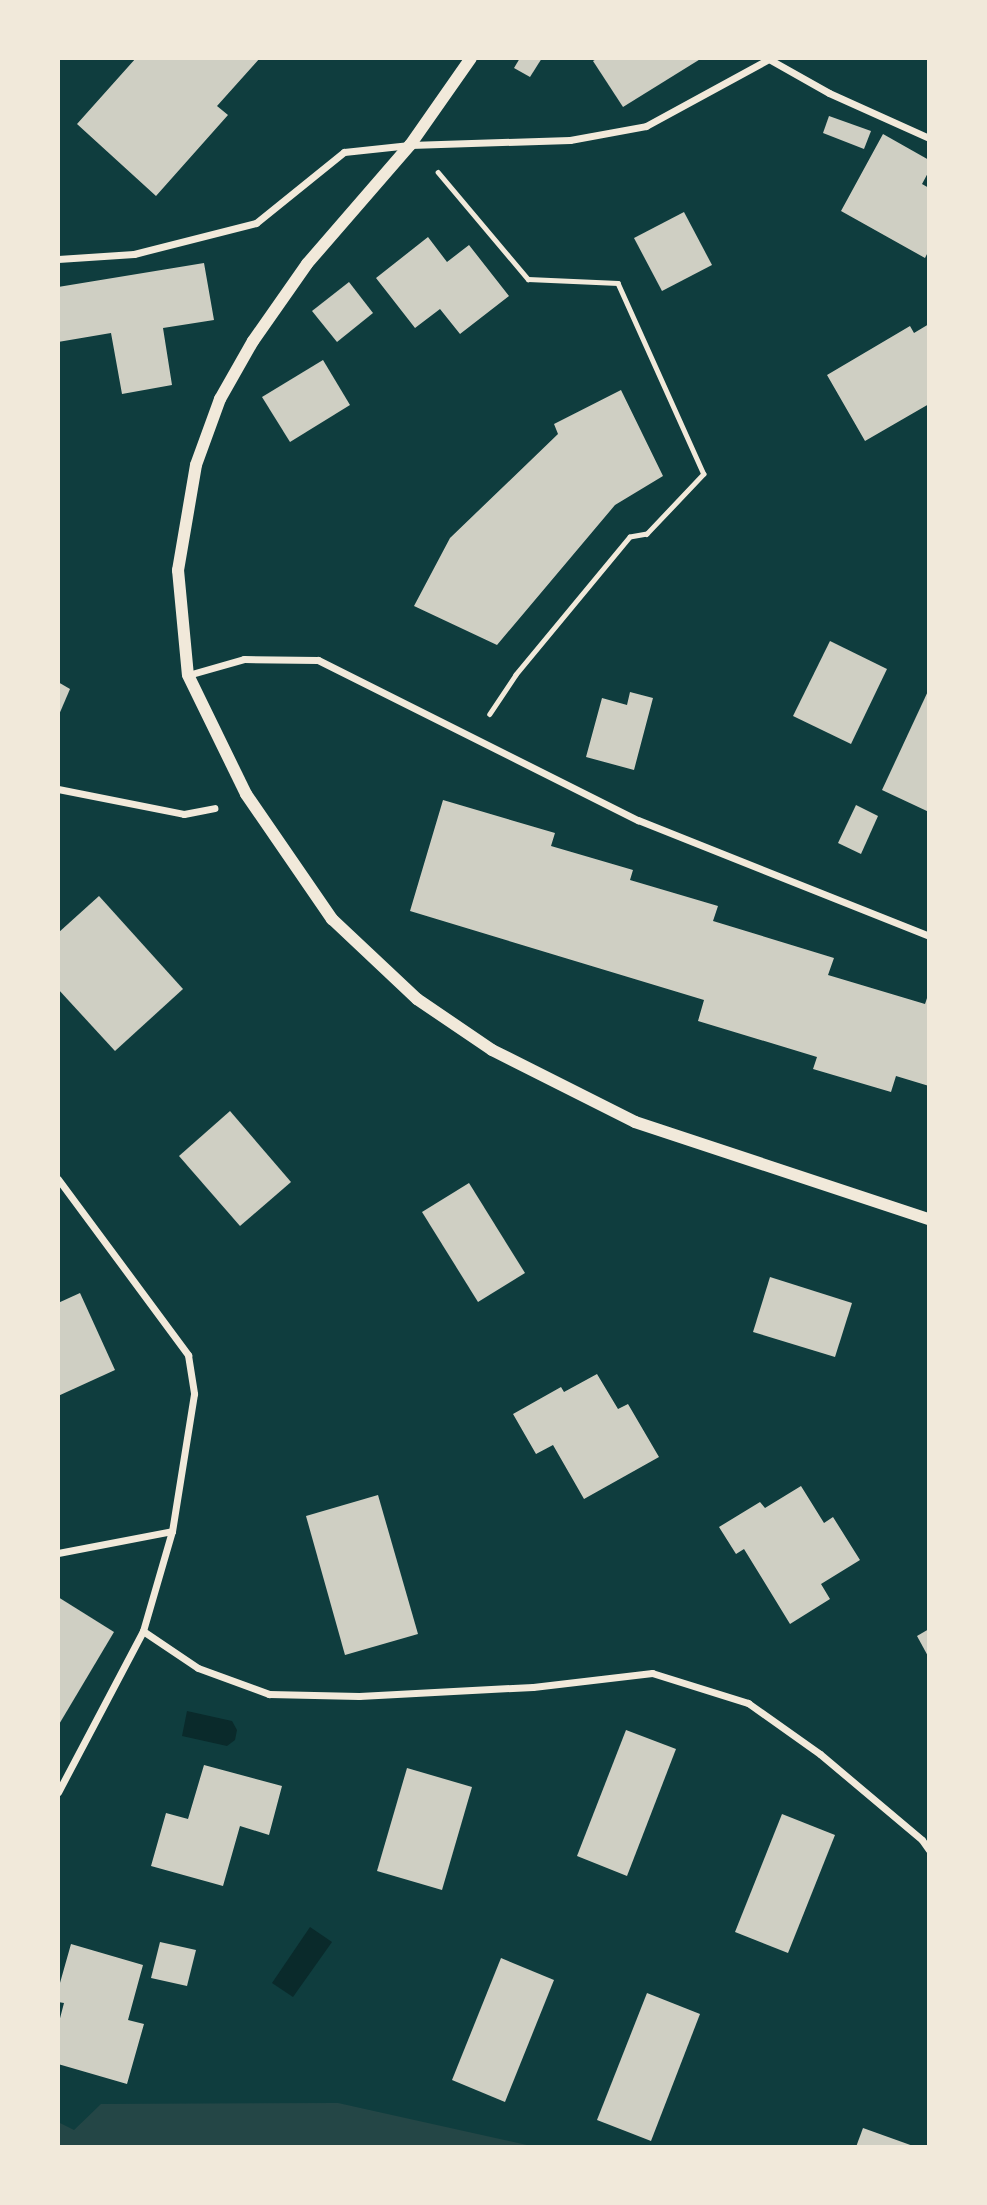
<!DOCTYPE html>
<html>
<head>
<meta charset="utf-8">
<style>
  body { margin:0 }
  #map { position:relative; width:987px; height:2205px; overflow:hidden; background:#0f3d3e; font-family:Karla,sans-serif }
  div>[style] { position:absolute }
  .green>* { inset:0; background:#244646 }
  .water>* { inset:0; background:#0a2a2b }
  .building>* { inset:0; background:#cfcfc3 }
  .path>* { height:4.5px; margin:-2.25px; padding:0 2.25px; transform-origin:2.25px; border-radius:2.25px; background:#f1e9da }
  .minor>* { height:7px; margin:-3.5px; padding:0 3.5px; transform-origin:3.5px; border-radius:3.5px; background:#f1e9da }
  .tertiary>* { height:12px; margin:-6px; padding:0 6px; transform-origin:6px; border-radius:6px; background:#f1e9da }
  span { translate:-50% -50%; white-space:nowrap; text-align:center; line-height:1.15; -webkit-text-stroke:7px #f1e9da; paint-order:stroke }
  .frame { position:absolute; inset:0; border:60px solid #f1e9da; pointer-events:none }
</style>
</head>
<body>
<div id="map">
  <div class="green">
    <div style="clip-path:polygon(338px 2103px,536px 2147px,58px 2147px,58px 2122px,74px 2130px,101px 2104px)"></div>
  </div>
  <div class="water">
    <div style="clip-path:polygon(187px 1711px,232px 1721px,237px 1730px,235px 1740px,227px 1746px,182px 1736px)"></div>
    <div style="clip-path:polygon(310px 1927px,332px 1942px,293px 1997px,272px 1983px)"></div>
  </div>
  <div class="building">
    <div style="clip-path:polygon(136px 58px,260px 58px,217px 106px,228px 115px,156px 196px,77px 124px)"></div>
    <div style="clip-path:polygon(520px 58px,542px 58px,530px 77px,514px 68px)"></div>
    <div style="clip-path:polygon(598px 58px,702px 58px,623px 107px,593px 61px)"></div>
    <div style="clip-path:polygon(829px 116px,871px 131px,864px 149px,823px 133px)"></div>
    <div style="clip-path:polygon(883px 134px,929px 160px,929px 171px,922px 184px,929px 188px,929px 250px,925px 258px,841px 211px)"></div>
    <div style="clip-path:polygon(684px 212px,712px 265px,662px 291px,634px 238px)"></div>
    <div style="clip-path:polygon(428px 237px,447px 262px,469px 245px,509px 296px,460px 334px,440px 309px,415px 328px,376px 278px)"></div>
    <div style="clip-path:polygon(204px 263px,214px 320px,163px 328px,172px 385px,122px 394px,111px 333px,58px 342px,58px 287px)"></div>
    <div style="clip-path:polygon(349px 282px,373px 313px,337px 342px,312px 311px)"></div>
    <div style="clip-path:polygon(929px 324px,929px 404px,865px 441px,827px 375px,910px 326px,914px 333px)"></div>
    <div style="clip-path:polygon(323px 360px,350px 405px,290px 442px,262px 397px)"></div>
    <div style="clip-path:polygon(621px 390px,663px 476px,615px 505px,497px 645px,414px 606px,450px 538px,558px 434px,554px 424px)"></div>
    <div style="clip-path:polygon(830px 641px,887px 669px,851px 744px,793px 716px)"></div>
    <div style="clip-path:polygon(58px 682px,70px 689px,58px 717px)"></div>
    <div style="clip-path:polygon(929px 689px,929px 812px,882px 790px)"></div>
    <div style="clip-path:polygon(630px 692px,653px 698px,634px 770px,586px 757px,602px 698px,627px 705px)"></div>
    <div style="clip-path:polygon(443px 800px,555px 833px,551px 846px,633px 870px,630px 880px,718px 906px,713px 921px,834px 958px,828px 975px,925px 1004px,929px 992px,929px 1086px,896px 1076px,891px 1092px,813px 1069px,817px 1057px,698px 1021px,704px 1000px,410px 911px)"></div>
    <div style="clip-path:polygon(856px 805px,878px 816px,861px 854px,838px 843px)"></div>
    <div style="clip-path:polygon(99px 896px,183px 989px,115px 1051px,58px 989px,58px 933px)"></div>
    <div style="clip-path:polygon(230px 1111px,291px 1182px,240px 1226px,179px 1156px)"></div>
    <div style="clip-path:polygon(469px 1183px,525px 1273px,478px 1302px,422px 1212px)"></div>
    <div style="clip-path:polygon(770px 1277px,852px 1303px,835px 1357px,753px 1332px)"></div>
    <div style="clip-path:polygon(80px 1293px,115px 1370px,58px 1396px,58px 1303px)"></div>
    <div style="clip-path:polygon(597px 1374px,618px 1409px,628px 1404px,659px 1457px,584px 1499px,553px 1445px,536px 1454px,513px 1414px,561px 1387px,564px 1392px)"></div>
    <div style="clip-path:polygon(801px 1486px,824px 1523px,833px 1517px,860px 1560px,821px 1584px,830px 1599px,790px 1624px,744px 1549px,736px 1554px,719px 1527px,760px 1502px,765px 1508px)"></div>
    <div style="clip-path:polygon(378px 1495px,418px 1634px,345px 1655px,306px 1516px)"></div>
    <div style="clip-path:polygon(58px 1597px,114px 1632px,58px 1726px)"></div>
    <div style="clip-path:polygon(929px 1629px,929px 1658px,917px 1636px)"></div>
    <div style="clip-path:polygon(626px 1730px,676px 1749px,627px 1876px,577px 1856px)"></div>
    <div style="clip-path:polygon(204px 1765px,282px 1786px,269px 1835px,240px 1826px,223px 1886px,151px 1866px,166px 1813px,188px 1819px)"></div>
    <div style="clip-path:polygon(407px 1768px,472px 1787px,442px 1890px,377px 1871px)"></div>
    <div style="clip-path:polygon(782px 1814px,835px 1835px,788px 1953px,735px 1932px)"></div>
    <div style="clip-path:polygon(160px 1942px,196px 1950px,187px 1986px,151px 1978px)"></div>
    <div style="clip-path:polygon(71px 1944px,143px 1965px,128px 2020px,144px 2024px,127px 2084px,58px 2064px,58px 2026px,64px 2003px,58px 2002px,58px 1990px)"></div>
    <div style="clip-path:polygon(501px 1958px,554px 1980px,505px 2102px,452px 2080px)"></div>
    <div style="clip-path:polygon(647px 1993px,700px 2014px,651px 2141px,597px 2120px)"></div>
    <div style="clip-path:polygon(863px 2128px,916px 2147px,856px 2147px)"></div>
  </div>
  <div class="path">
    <div style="left:438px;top:172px;width:140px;rotate:49.9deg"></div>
    <div style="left:528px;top:279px;width:90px;rotate:2.5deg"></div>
    <div style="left:618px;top:283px;width:209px;rotate:65.8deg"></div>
    <div style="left:704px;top:474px;width:83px;rotate:133.5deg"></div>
    <div style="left:647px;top:534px;width:17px;rotate:170deg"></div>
    <div style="left:630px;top:537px;width:179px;rotate:129.6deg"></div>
    <div style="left:516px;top:675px;width:47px;rotate:123.7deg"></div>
  </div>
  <div class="minor">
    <div style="left:767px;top:58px;width:71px;rotate:29.4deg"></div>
    <div style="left:829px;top:93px;width:110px;rotate:24.2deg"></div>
    <div style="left:58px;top:259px;width:76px;rotate:-3.8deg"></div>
    <div style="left:134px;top:254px;width:126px;rotate:-14.3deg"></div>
    <div style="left:256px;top:223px;width:113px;rotate:-38.9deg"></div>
    <div style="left:344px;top:152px;width:66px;rotate:-6.1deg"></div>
    <div style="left:410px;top:145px;width:160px;rotate:-1.8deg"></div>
    <div style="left:570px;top:140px;width:77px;rotate:-10.4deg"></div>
    <div style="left:646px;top:126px;width:140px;rotate:-28.6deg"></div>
    <div style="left:188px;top:675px;width:58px;rotate:-15.9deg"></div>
    <div style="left:244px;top:659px;width:74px;rotate:0.8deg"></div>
    <div style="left:318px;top:660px;width:358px;rotate:26.6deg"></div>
    <div style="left:638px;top:820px;width:313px;rotate:21.7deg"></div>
    <div style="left:58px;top:789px;width:128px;rotate:11.2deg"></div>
    <div style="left:184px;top:814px;width:31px;rotate:-11deg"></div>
    <div style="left:58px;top:1179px;width:219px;rotate:53.5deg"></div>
    <div style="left:188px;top:1355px;width:39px;rotate:81deg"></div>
    <div style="left:194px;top:1394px;width:139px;rotate:99.1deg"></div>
    <div style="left:172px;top:1531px;width:104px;rotate:106.2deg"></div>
    <div style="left:143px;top:1631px;width:182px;rotate:117.8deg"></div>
    <div style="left:58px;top:1553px;width:116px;rotate:-10.9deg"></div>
    <div style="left:143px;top:1631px;width:66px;rotate:33.9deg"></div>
    <div style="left:198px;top:1668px;width:76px;rotate:20.1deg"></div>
    <div style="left:269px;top:1694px;width:90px;rotate:1.3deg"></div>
    <div style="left:359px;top:1696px;width:174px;rotate:-3deg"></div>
    <div style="left:533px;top:1687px;width:120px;rotate:-6.7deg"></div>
    <div style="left:652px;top:1673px;width:101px;rotate:17.4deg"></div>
    <div style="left:748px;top:1703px;width:88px;rotate:35.3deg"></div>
    <div style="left:820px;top:1754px;width:133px;rotate:40.1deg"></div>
    <div style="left:922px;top:1840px;width:12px;rotate:55deg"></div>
  </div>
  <div class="tertiary">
    <div style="left:471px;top:58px;width:106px;rotate:125deg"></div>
    <div style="left:410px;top:145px;width:157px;rotate:130.9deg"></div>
    <div style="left:307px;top:264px;width:94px;rotate:125deg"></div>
    <div style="left:253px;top:341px;width:67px;rotate:119.6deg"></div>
    <div style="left:220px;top:399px;width:70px;rotate:110deg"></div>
    <div style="left:196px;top:465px;width:107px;rotate:99.7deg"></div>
    <div style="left:178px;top:570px;width:105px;rotate:84.6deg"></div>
    <div style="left:188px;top:675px;width:132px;rotate:64deg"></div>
    <div style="left:246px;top:794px;width:152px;rotate:55.5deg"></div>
    <div style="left:332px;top:919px;width:117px;rotate:43.3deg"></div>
    <div style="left:417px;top:999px;width:91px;rotate:34.2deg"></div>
    <div style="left:492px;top:1050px;width:160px;rotate:26.7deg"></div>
    <div style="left:635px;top:1122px;width:310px;rotate:18.3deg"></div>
  </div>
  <div class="frame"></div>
</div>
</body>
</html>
